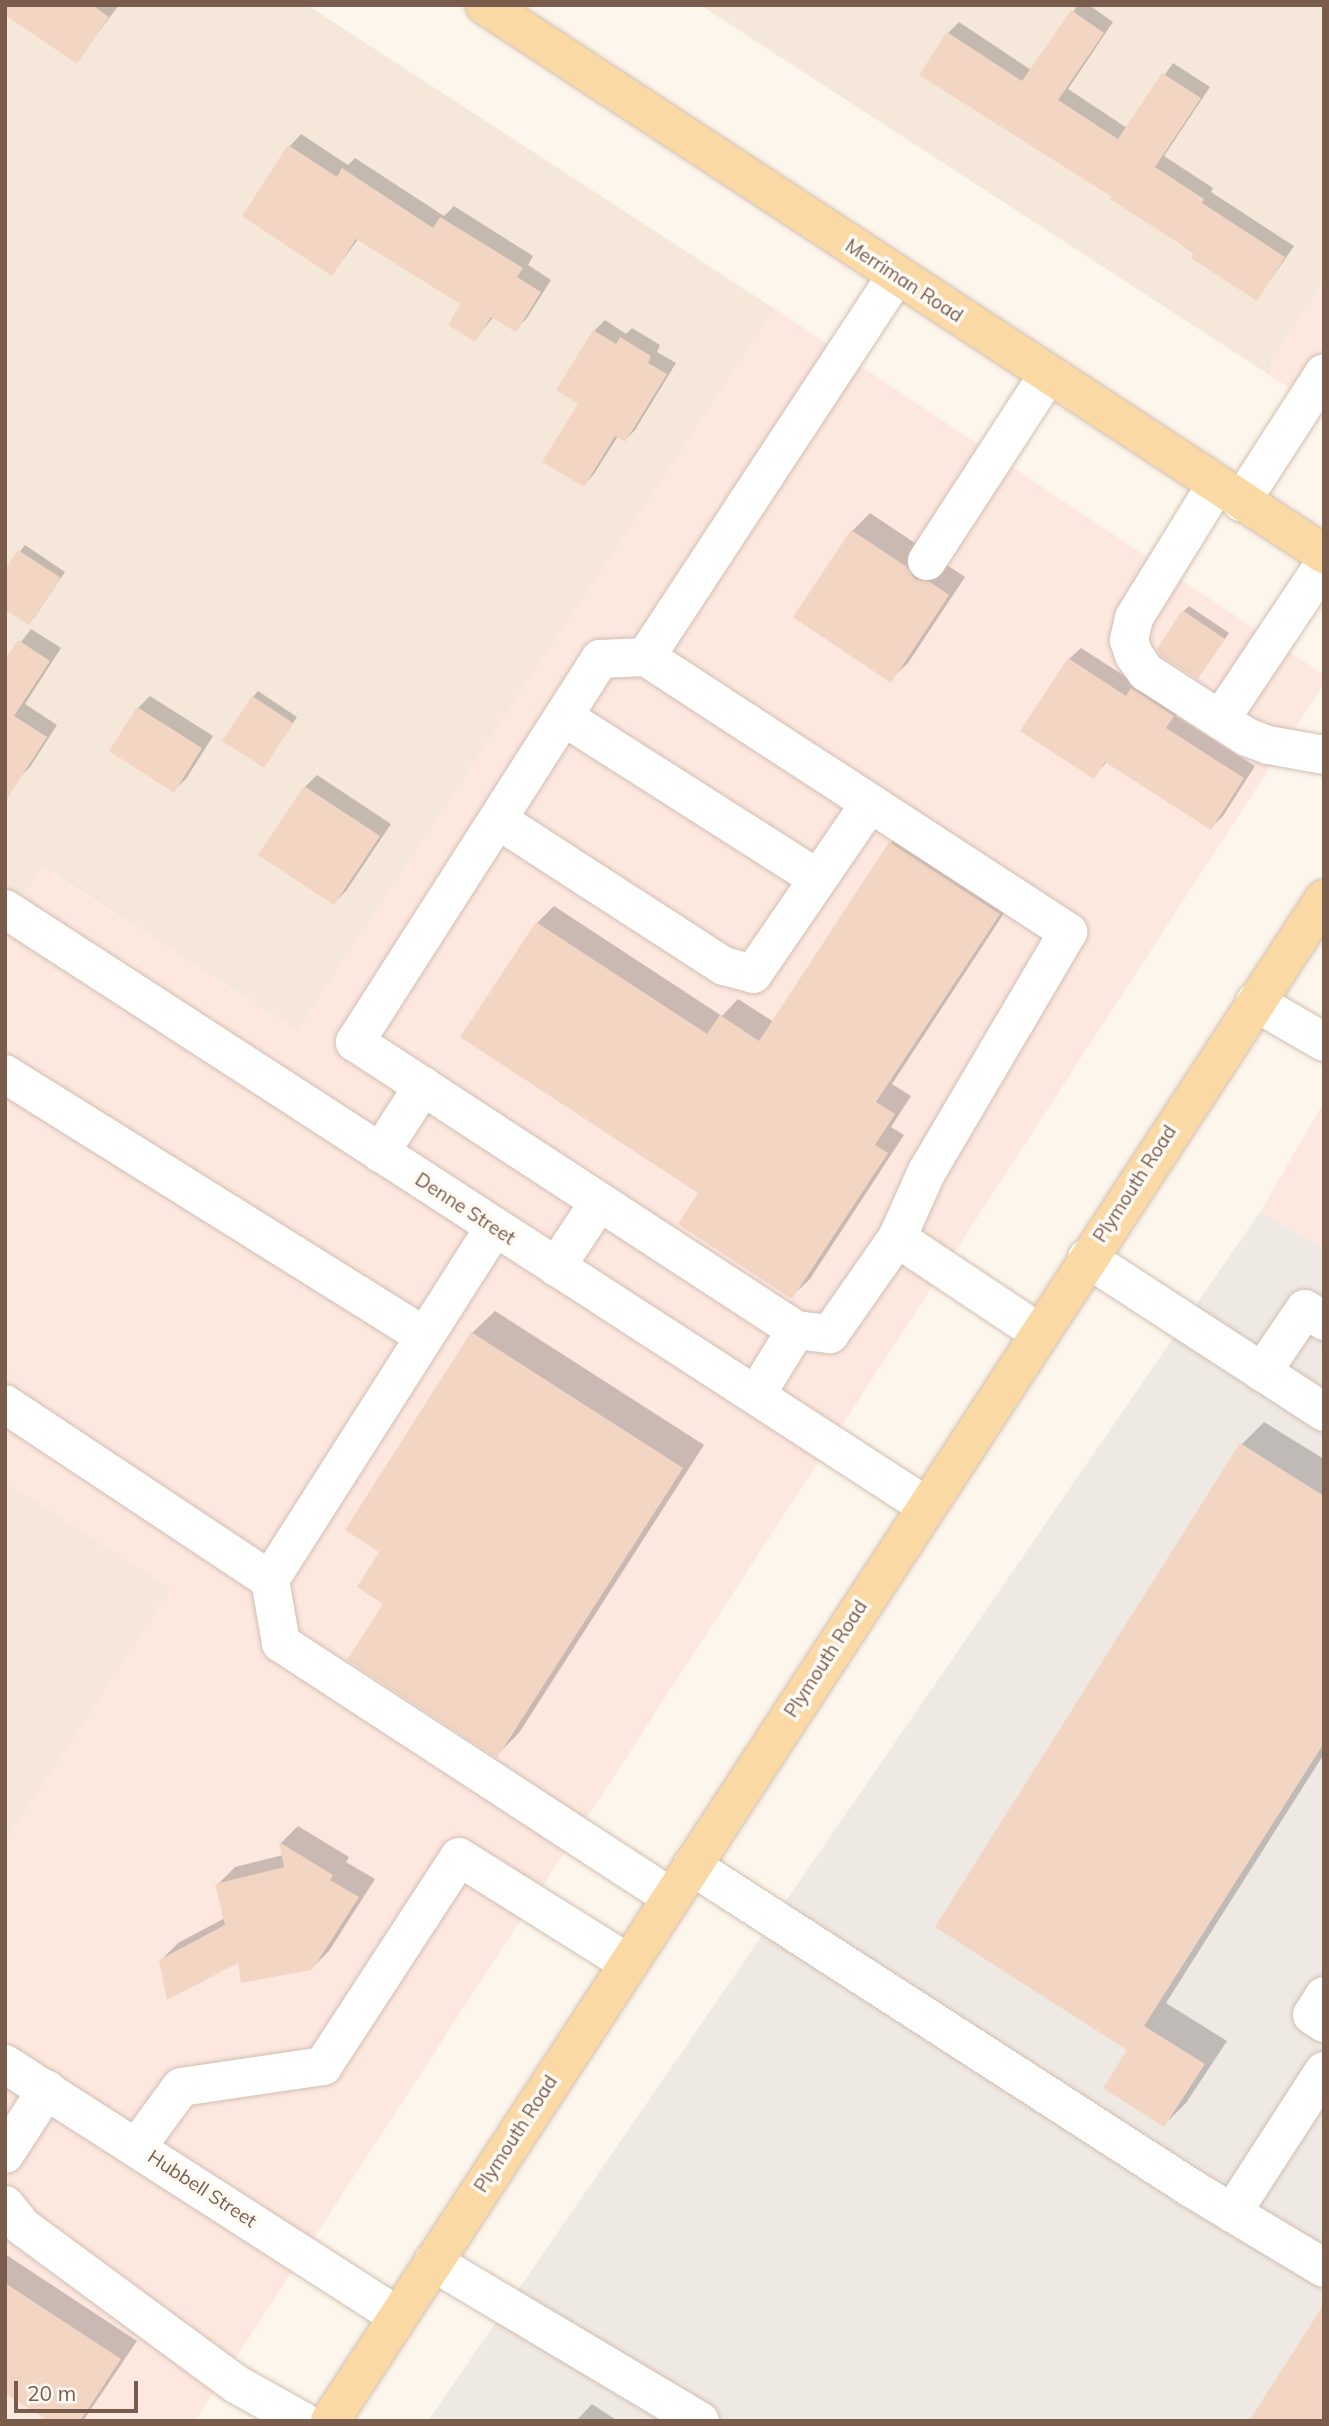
<!DOCTYPE html>
<html>
<head>
<meta charset="utf-8">
<style>
  body { margin:0 }
  #map { position:relative; width:1329px; height:2426px; overflow:hidden; background:#fdf6ec; font-family:Mulish,sans-serif }
  div>[style] { position:absolute }
  .residential>* { inset:0; background:#f5e8da }
  .commercial>* { inset:0; background:#fde8e0 }
  .industrial>* { inset:0; background:#efe9e4 }
  .shadow>* { inset:0; background:#0003 }
  .building>* { inset:0; background:#f3d5c3 }
  .roads { filter:drop-shadow(0 0 2px #d1beb0) drop-shadow(0 0 2px #d1beb0) }
  .minor>* { height:38px; margin:-19px; padding:0 19px; transform-origin:19px; border-radius:19px; background:#fff }
  .major>* { height:38px; margin:-19px; padding:0 19px; transform-origin:19px; border-radius:19px; background:#fbd9a5 }
  span { translate:-50% -50%; white-space:nowrap; text-align:center; line-height:1.15; -webkit-text-stroke:7px #fffaf3; paint-order:stroke }
  .street-label { font-size:19px; color:#7a5c4d }
  .frame { position:absolute; inset:0; border:7px solid #7a5c4d; pointer-events:none }
  .scale { position:absolute; left:14px; top:2381px; width:124px; height:32px; box-sizing:border-box; border:4px solid #7a5c4d; border-top:0; padding-left:9px; font-size:21px; line-height:24px; white-space:nowrap; color:#7a5c4d; -webkit-text-stroke:5px #fffaf3; paint-order:stroke }
</style>
</head>
<body>
<div id="map">
  <div class="residential">
    <div style="clip-path:polygon(5px 5px,307px 5px,775px 309px,297px 1031px,43px 867px,5px 923px)"></div>
    <div style="clip-path:polygon(700px 5px,1324px 5px,1324px 281px,1272px 360px,1271px 376px)"></div>
    <div style="clip-path:polygon(5px 1481px,172px 1589px,5px 1842px)"></div>
  </div>
  <div class="commercial">
    <div style="clip-path:polygon(1324px 281px,1324px 411px,1271px 376px,1272px 360px)"></div>
    <div style="clip-path:polygon(775px 309px,1324px 675px,1324px 684px,195px 2421px,5px 2421px,5px 1842px,171px 1589px,5px 1481px,5px 923px,42px 867px,297px 1031px)"></div>
    <div style="clip-path:polygon(1324px 1102px,1324px 1248px,1260px 1212px)"></div>
  </div>
  <div class="industrial">
    <div style="clip-path:polygon(1260px 1212px,1324px 1248px,1324px 2421px,428px 2421px)"></div>
  </div>
  <div class="shadow">
    <div style="clip-path:polygon(5px 5px,119px 5px,77px 61px)"></div>
    <div style="clip-path:polygon(1078px 5px,1089px 5px,1113px 22px,1068px 89px,1127px 128px,1173px 63px,1210px 87px,1164px 156px,1213px 188px,1211px 192px,1294px 246px,1257px 299px,1114px 196px,948px 33px,959px 22px,1031px 70px)"></div>
    <div style="clip-path:polygon(301px 134px,348px 165px,355px 158px,444px 216px,454px 206px,533px 256px,528px 265px,551px 280px,527px 318px,515px 330px,494px 316px,475px 340px,463px 304px,359px 238px,332px 274px,290px 146px)"></div>
    <div style="clip-path:polygon(605px 320px,626px 334px,632px 328px,660px 345px,657px 352px,676px 363px,635px 430px,625px 440px,618px 436px,594px 474px,584px 485px,581px 403px,558px 389px,594px 331px)"></div>
    <div style="clip-path:polygon(870px 513px,924px 549px,932px 562px,947px 565px,965px 577px,908px 663px,890px 680px,795px 617px,852px 531px)"></div>
    <div style="clip-path:polygon(25px 545px,65px 572px,34px 618px,5px 572px)"></div>
    <div style="clip-path:polygon(1189px 606px,1229px 633px,1198px 677px,1183px 612px)"></div>
    <div style="clip-path:polygon(31px 629px,61px 648px,25px 704px,57px 725px,30px 767px,18px 779px,5px 663px)"></div>
    <div style="clip-path:polygon(1081px 648px,1137px 684px,1184px 704px,1176px 716px,1255px 766px,1223px 816px,1211px 828px,1107px 762px,1093px 777px,1069px 659px)"></div>
    <div style="clip-path:polygon(258px 691px,297px 717px,264px 766px,253px 697px)"></div>
    <div style="clip-path:polygon(150px 696px,213px 736px,186px 779px,174px 790px,138px 708px)"></div>
    <div style="clip-path:polygon(317px 775px,391px 824px,346px 891px,334px 903px,305px 787px)"></div>
    <div style="clip-path:polygon(908px 825px,1016px 895px,892px 1084px,911px 1096px,891px 1127px,904px 1135px,810px 1279px,792px 1296px,701px 1192px,537px 923px,554px 906px,722px 1016px,738px 999px,774px 1022px,891px 843px)"></div>
    <div style="clip-path:polygon(495px 1311px,704px 1445px,519px 1733px,497px 1755px,385px 1604px,472px 1333px)"></div>
    <div style="clip-path:polygon(1264px 1422px,1324px 1459px,1324px 1754px,1166px 2003px,1227px 2041px,1186px 2103px,1164px 2125px,1129px 2050px,1242px 1444px)"></div>
    <div style="clip-path:polygon(298px 1826px,349px 1857px,346px 1862px,375px 1879px,329px 1951px,311px 1969px,239px 1960px,161px 1960px,178px 1943px,225px 1918px,217px 1885px,235px 1867px,283px 1855px,281px 1843px)"></div>
    <div style="clip-path:polygon(5px 2254px,137px 2341px,83px 2421px,51px 2421px,5px 2390px)"></div>
    <div style="clip-path:polygon(592px 2404px,618px 2421px,576px 2421px)"></div>
  </div>
  <div class="building">
    <div style="clip-path:polygon(5px 5px,92px 5px,109px 17px,77px 64px,5px 15px)"></div>
    <div style="clip-path:polygon(1071px 10px,1104px 33px,1058px 100px,1118px 139px,1162px 73px,1201px 98px,1155px 167px,1204px 199px,1202px 203px,1285px 257px,1257px 301px,1191px 258px,1194px 253px,1110px 199px,1112px 197px,919px 75px,947px 32px,1022px 81px)"></div>
    <div style="clip-path:polygon(288px 145px,337px 177px,342px 168px,433px 228px,440px 217px,523px 268px,517px 277px,541px 292px,516px 332px,491px 317px,475px 342px,448px 325px,460px 304px,356px 239px,332px 276px,242px 216px)"></div>
    <div style="clip-path:polygon(593px 330px,616px 344px,620px 337px,651px 356px,648px 363px,667px 374px,625px 442px,615px 436px,584px 487px,542px 462px,578px 404px,556px 390px)"></div>
    <div style="clip-path:polygon(851px 530px,907px 567px,915px 579px,930px 582px,949px 595px,891px 683px,793px 617px)"></div>
    <div style="clip-path:polygon(18px 550px,61px 578px,29px 625px,5px 610px,5px 569px)"></div>
    <div style="clip-path:polygon(1182px 610px,1225px 639px,1198px 679px,1161px 656px,1157px 649px)"></div>
    <div style="clip-path:polygon(18px 640px,50px 661px,14px 716px,47px 737px,5px 802px,5px 659px)"></div>
    <div style="clip-path:polygon(1068px 658px,1126px 696px,1131px 688px,1174px 716px,1166px 728px,1244px 778px,1211px 830px,1105px 762px,1094px 779px,1020px 731px)"></div>
    <div style="clip-path:polygon(252px 696px,293px 723px,264px 768px,222px 741px)"></div>
    <div style="clip-path:polygon(137px 707px,202px 748px,174px 793px,109px 751px)"></div>
    <div style="clip-path:polygon(304px 786px,380px 836px,334px 905px,258px 855px)"></div>
    <div style="clip-path:polygon(889px 842px,1000px 914px,876px 1102px,895px 1114px,875px 1145px,888px 1153px,792px 1299px,678px 1224px,698px 1193px,460px 1037px,536px 922px,707px 1034px,720px 1015px,759px 1041px)"></div>
    <div style="clip-path:polygon(471px 1332px,683px 1468px,497px 1758px,347px 1660px,383px 1604px,357px 1587px,379px 1552px,345px 1530px)"></div>
    <div style="clip-path:polygon(1240px 1443px,1324px 1496px,1324px 1743px,1144px 2026px,1205px 2064px,1164px 2127px,1103px 2088px,1127px 2050px,935px 1927px)"></div>
    <div style="clip-path:polygon(279px 1842px,333px 1875px,330px 1880px,359px 1897px,312px 1970px,241px 1983px,238px 1963px,167px 2000px,159px 1960px,225px 1925px,215px 1884px,284px 1867px)"></div>
    <div style="clip-path:polygon(5px 2283px,121px 2359px,80px 2421px,48px 2421px,5px 2393px)"></div>
    <div style="clip-path:polygon(1324px 2304px,1324px 2421px,1249px 2421px)"></div>
  </div>
  <div class="roads">
    <div class="minor">
      <div style="left:896px;top:276px;width:456px;rotate:123.3deg"></div>
      <div style="left:646px;top:657px;width:504px;rotate:33.09deg"></div>
      <div style="left:1068px;top:932px;width:277px;rotate:120.5deg"></div>
      <div style="left:927px;top:1171px;width:73px;rotate:114.1deg"></div>
      <div style="left:897px;top:1238px;width:169px;rotate:33.7deg"></div>
      <div style="left:1216px;top:485px;width:156px;rotate:121.7deg"></div>
      <div style="left:1134px;top:618px;width:23px;rotate:103deg"></div>
      <div style="left:1129px;top:640px;width:16px;rotate:72deg"></div>
      <div style="left:1134px;top:655px;width:21px;rotate:55deg"></div>
      <div style="left:1146px;top:672px;width:120px;rotate:32.8deg"></div>
      <div style="left:1247px;top:737px;width:22px;rotate:21deg"></div>
      <div style="left:1268px;top:745px;width:57px;rotate:10.1deg"></div>
      <div style="left:1241px;top:502px;width:153px;rotate:-57.2deg"></div>
      <div style="left:927px;top:561px;width:222px;rotate:-57deg"></div>
      <div style="left:646px;top:657px;width:46px;rotate:177.5deg"></div>
      <div style="left:600px;top:659px;width:455px;rotate:122.6deg"></div>
      <div style="left:355px;top:1042px;width:527px;rotate:33.15deg"></div>
      <div style="left:796px;top:1330px;width:34px;rotate:7deg"></div>
      <div style="left:830px;top:1334px;width:117px;rotate:-55.1deg"></div>
      <div style="left:564px;top:717px;width:301px;rotate:32.5deg"></div>
      <div style="left:1220px;top:720px;width:187px;rotate:-56.3deg"></div>
      <div style="left:498px;top:820px;width:269px;rotate:32.9deg"></div>
      <div style="left:724px;top:966px;width:30px;rotate:15deg"></div>
      <div style="left:753px;top:974px;width:207px;rotate:-55.6deg"></div>
      <div style="left:5px;top:909px;width:1098px;rotate:32.95deg"></div>
      <div style="left:1255px;top:1002px;width:80px;rotate:30.1deg"></div>
      <div style="left:5px;top:1074px;width:494px;rotate:32deg"></div>
      <div style="left:380px;top:1153px;width:80px;rotate:-57.3deg"></div>
      <div style="left:494px;top:1228px;width:417px;rotate:122.5deg"></div>
      <div style="left:270px;top:1580px;width:64px;rotate:80.1deg"></div>
      <div style="left:281px;top:1643px;width:465px;rotate:33.1deg"></div>
      <div style="left:1087px;top:1258px;width:283px;rotate:33deg"></div>
      <div style="left:556px;top:1267px;width:78px;rotate:-56.5deg"></div>
      <div style="left:1262px;top:1372px;width:76px;rotate:-55.7deg"></div>
      <div style="left:1305px;top:1309px;width:22px;rotate:32deg"></div>
      <div style="left:756px;top:1395px;width:76px;rotate:-58.4deg"></div>
      <div style="left:5px;top:1404px;width:318px;rotate:33.6deg"></div>
      <div style="left:692px;top:1866px;width:594px;rotate:32.83deg"></div>
      <div style="left:1191px;top:2188px;width:155px;rotate:31deg"></div>
      <div style="left:1324px;top:1996px;width:22px;rotate:122deg"></div>
      <div style="left:1312px;top:2015px;width:14px;rotate:34deg"></div>
      <div style="left:5px;top:2064px;width:467px;rotate:32.7deg"></div>
      <div style="left:137px;top:2147px;width:74px;rotate:-53.7deg"></div>
      <div style="left:181px;top:2087px;width:144px;rotate:-8.4deg"></div>
      <div style="left:323px;top:2066px;width:249px;rotate:-56.9deg"></div>
      <div style="left:459px;top:1857px;width:199px;rotate:32.1deg"></div>
      <div style="left:5px;top:2154px;width:77px;rotate:-57.1deg"></div>
      <div style="left:5px;top:2205px;width:28px;rotate:51deg"></div>
      <div style="left:23px;top:2227px;width:265px;rotate:36.4deg"></div>
      <div style="left:236px;top:2384px;width:76px;rotate:29.3deg"></div>
      <div style="left:1232px;top:2213px;width:169px;rotate:-57.1deg"></div>
      <div style="left:433px;top:2262px;width:311px;rotate:30.8deg"></div>
    </div>
    <div class="major">
      <div style="left:485px;top:5px;width:1003px;rotate:33.2deg"></div>
      <div style="left:330px;top:2421px;width:1818px;rotate:-56.85deg"></div>
    </div>
  </div>
  <div class="street-label">
    <span style="left:904px;top:281px;rotate:33deg">Merriman Road</span>
    <span style="left:1135px;top:1184px;rotate:-57deg">Plymouth Road</span>
    <span style="left:465px;top:1209px;rotate:33deg">Denne Street</span>
    <span style="left:826px;top:1659px;rotate:-57deg">Plymouth Road</span>
    <span style="left:516px;top:2134px;rotate:-57deg">Plymouth Road</span>
    <span style="left:202px;top:2189px;rotate:33deg">Hubbell Street</span>
  </div>
  <div class="frame"></div>
  <div class="scale">20 m</div>
</div>
</body>
</html>
